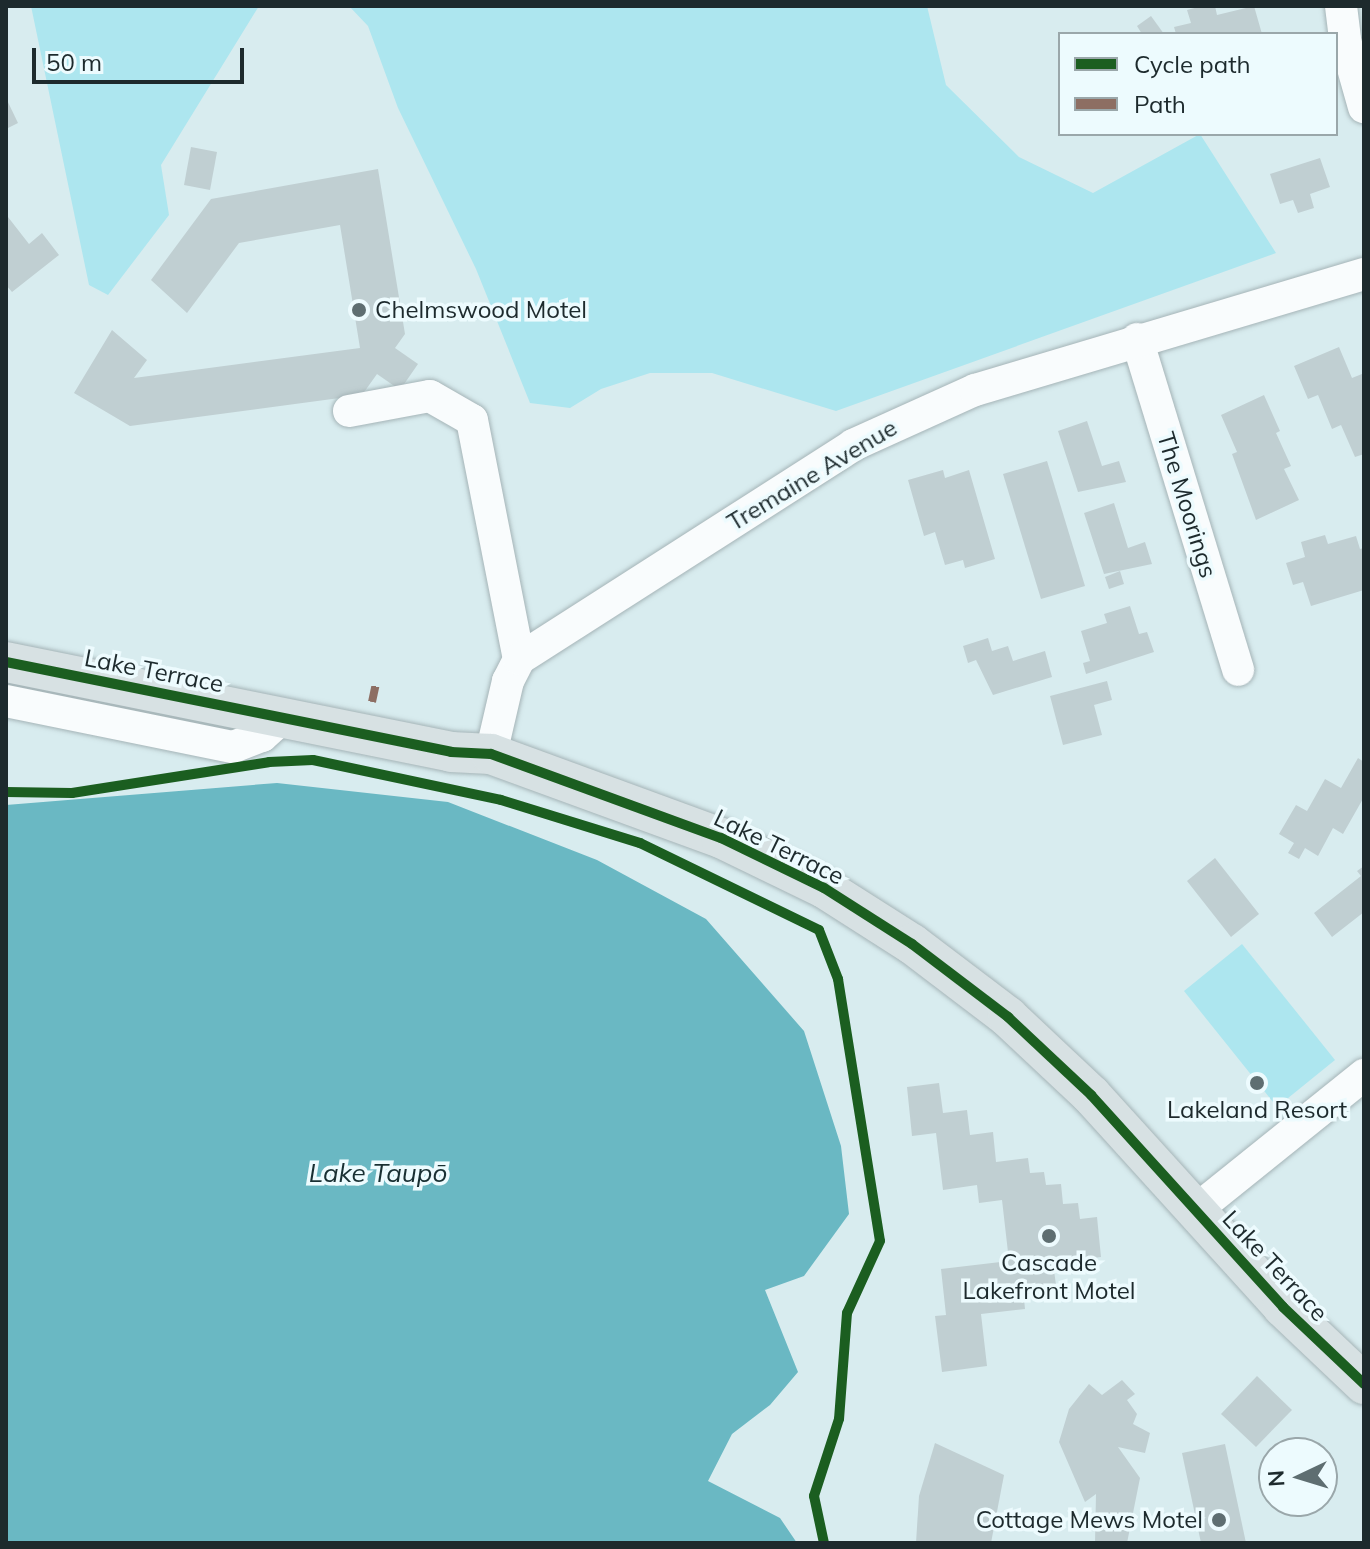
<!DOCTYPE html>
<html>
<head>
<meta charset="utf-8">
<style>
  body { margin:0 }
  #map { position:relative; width:1370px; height:1549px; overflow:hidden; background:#d8ecef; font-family:Mulish,sans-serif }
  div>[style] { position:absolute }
  .green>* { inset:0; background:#ade6ef }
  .water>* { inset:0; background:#6ab8c3 }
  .building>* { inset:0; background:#c0cfd2 }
  .roads { filter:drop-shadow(0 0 2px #a5b4b7) drop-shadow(0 0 2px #a5b4b7) }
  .minor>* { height:32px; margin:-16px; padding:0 16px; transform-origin:16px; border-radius:16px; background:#f9fcfd }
  .major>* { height:40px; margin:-20px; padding:0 20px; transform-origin:20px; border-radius:20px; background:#d7e1e3 }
  .quiet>* { height:8px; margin-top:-4px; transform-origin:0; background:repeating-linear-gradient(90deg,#8d6e63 0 16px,transparent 0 24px) }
  .cycleway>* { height:10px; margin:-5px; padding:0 5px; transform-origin:5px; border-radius:5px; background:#1b5e20 }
  .dots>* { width:22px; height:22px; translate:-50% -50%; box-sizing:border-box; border:4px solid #edfbfe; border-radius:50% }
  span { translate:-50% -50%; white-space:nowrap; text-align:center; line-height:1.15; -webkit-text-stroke:7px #edfbfe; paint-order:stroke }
  .poi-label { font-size:24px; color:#1d2a2d }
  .left { translate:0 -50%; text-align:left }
  .right { translate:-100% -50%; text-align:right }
  .street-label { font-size:24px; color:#1d2a2d }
  .water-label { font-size:26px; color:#193033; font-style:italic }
  .frame { position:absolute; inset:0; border:8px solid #1d2a2d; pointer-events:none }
  .legend { position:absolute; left:1058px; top:32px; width:280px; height:104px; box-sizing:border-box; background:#edfbfe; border:2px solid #9aa7aa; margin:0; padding:10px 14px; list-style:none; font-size:24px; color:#1d2a2d }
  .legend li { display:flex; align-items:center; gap:16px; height:40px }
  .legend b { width:40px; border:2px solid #9aa7aa }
  .north { position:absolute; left:1258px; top:1437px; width:80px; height:80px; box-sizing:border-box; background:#edfbfe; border:2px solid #9aa7aa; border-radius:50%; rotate:266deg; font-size:22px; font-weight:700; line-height:32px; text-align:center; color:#1d2a2d }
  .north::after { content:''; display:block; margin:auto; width:28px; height:36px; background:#5e6e71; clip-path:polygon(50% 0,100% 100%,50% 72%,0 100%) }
  .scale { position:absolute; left:32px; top:48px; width:212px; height:36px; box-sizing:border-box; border:4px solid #1d2a2d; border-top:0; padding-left:10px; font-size:24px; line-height:28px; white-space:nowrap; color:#1d2a2d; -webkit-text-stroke:6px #edfbfe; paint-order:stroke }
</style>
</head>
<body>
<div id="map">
  <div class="green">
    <div style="clip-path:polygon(31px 6px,259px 6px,161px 165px,169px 215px,108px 295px,89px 285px)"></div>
    <div style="clip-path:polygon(349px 6px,927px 6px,946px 85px,1019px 157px,1093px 193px,1200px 134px,1276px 253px,836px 411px,712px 373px,650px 373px,601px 389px,570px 408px,530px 403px,476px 269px,398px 108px,368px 26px)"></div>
    <div style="clip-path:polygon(1242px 944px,1335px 1060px,1277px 1107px,1184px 991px)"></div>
  </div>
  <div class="water">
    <div style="clip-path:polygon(277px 783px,448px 802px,597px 860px,706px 919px,804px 1031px,841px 1146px,849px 1214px,804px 1276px,765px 1290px,798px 1372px,770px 1405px,732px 1434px,708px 1481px,780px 1518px,797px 1543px,6px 1543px,6px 805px)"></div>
  </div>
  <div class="building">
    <div style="clip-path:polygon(1202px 6px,1215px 6px,1217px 15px,1254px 6px,1262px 34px,1176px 34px,1174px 27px,1191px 23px,1187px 10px)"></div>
    <div style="clip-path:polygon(1151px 16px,1164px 34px,1142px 34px,1137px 26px)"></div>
    <div style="clip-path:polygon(6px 98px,18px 123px,6px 129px)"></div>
    <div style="clip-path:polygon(191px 147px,217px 152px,210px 190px,184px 185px)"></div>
    <div style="clip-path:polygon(1320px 158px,1330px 187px,1310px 194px,1314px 208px,1298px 213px,1293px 200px,1280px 204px,1270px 174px)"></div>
    <div style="clip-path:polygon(378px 169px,405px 334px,395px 348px,418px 364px,400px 390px,377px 374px,362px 395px,130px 426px,74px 393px,112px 330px,147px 360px,134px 378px,360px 348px,340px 225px,239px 243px,187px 313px,151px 280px,211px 199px)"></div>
    <div style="clip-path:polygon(8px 217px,29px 244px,42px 233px,59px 255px,12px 292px,6px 285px)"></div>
    <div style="clip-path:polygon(1339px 347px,1352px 378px,1362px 374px,1364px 379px,1364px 454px,1355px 457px,1341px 425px,1332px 429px,1318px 395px,1308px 399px,1294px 366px)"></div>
    <div style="clip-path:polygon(1264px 395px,1280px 431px,1276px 433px,1291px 466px,1284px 469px,1299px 500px,1256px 520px,1232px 454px,1237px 452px,1221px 415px)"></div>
    <div style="clip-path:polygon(1087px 421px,1102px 466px,1119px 461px,1126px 482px,1078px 492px,1058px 431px)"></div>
    <div style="clip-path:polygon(1047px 461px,1085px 586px,1041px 599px,1003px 474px)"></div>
    <div style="clip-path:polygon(943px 470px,945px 478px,969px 470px,995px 559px,965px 568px,963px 560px,945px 565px,935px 532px,924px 536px,908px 480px)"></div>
    <div style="clip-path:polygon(1114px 503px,1128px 548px,1145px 542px,1152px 564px,1104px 574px,1084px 513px)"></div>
    <div style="clip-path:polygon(1325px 535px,1328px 544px,1356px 536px,1360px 549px,1364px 548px,1364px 590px,1311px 606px,1303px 582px,1293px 585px,1286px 563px,1305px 557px,1301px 542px)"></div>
    <div style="clip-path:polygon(1120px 571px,1124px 584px,1109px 589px,1105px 577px)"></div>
    <div style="clip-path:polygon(1130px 606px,1139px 634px,1147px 632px,1154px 652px,1086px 674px,1083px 663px,1090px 661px,1081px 631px,1107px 623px,1104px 614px)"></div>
    <div style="clip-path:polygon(988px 638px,992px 651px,1008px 646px,1013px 661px,1045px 651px,1052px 677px,993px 695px,976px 660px,968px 663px,963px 646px)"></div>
    <div style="clip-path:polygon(1107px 681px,1112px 700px,1094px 705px,1102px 735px,1063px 745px,1050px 696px)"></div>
    <div style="clip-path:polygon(1358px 758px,1364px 762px,1364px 797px,1343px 834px,1333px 828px,1318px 856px,1305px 848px,1299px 859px,1288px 853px,1294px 843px,1279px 834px,1296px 805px,1307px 811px,1325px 779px,1341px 788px)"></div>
    <div style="clip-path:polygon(1215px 858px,1259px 914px,1231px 937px,1187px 881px)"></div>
    <div style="clip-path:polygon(1364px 866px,1364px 912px,1332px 937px,1314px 913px,1361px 876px,1357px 871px)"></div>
    <div style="clip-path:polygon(939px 1083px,943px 1113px,967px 1110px,970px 1135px,993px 1132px,996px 1162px,1028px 1158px,1030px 1173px,1044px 1172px,1046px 1185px,1061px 1184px,1063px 1204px,1078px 1203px,1080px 1219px,1097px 1217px,1101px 1257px,1053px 1263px,1056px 1285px,1023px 1289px,1025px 1309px,981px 1314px,987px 1366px,942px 1372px,935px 1316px,946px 1315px,941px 1269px,1009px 1261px,1002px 1200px,979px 1203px,977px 1185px,943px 1190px,936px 1133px,912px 1136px,907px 1087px)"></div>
    <div style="clip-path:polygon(1257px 1376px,1292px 1410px,1256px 1447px,1221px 1414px)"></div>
    <div style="clip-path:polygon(1122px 1380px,1135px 1394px,1127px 1400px,1137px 1414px,1133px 1424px,1150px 1433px,1145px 1453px,1118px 1447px,1140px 1478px,1127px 1543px,1095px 1543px,1096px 1494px,1085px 1502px,1059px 1442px,1069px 1409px,1089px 1384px,1102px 1395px)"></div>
    <div style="clip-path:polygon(935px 1443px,1004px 1475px,991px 1543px,916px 1543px,919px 1496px)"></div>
    <div style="clip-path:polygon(1225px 1444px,1246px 1543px,1201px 1543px,1182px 1453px)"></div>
  </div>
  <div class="roads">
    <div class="minor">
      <div style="left:1341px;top:6px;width:34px;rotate:83deg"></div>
      <div style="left:1345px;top:40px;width:70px;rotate:74.2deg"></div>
      <div style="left:1137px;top:339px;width:346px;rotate:73deg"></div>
      <div style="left:349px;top:411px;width:82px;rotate:-10.5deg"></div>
      <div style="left:430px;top:396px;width:48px;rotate:29.7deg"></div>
      <div style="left:472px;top:420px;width:244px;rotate:78.9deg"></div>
      <div style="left:6px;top:701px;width:232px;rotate:11.5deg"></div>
      <div style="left:233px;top:747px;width:31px;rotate:-21deg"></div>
      <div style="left:262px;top:736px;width:27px;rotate:-42deg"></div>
      <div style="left:491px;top:754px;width:75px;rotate:-76.9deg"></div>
      <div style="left:508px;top:681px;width:25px;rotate:-63deg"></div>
      <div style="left:519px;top:659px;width:397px;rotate:-32.6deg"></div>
      <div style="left:853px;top:445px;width:134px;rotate:-24.3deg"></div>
      <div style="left:975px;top:390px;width:406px;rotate:-16.6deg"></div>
      <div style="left:1196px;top:1210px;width:216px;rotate:-38.8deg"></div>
    </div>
    <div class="major">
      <div style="left:6px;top:662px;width:454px;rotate:11.4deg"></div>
      <div style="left:451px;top:752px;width:40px;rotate:2.9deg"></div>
      <div style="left:491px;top:754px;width:245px;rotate:20.1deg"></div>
      <div style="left:721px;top:838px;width:114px;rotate:25.9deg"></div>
      <div style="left:824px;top:888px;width:104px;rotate:32.5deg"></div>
      <div style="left:912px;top:944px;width:121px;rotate:37.2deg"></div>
      <div style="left:1008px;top:1017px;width:114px;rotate:43.2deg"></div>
      <div style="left:1091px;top:1095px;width:286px;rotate:47.8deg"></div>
      <div style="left:1283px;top:1307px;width:112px;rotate:43.5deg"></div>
    </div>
  </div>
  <div class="quiet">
    <div style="left:372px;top:702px;width:19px;rotate:-78deg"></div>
  </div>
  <div class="cycleway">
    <div style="left:6px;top:662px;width:454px;rotate:11.4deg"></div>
    <div style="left:451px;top:752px;width:40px;rotate:2.9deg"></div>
    <div style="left:491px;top:754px;width:245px;rotate:20.1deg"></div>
    <div style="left:721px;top:838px;width:114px;rotate:25.9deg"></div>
    <div style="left:824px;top:888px;width:104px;rotate:32.5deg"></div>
    <div style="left:912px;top:944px;width:121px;rotate:37.2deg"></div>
    <div style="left:1008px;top:1017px;width:114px;rotate:43.2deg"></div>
    <div style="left:1091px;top:1095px;width:286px;rotate:47.8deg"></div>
    <div style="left:1283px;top:1307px;width:112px;rotate:43.5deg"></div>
    <div style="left:6px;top:792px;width:66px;rotate:0.9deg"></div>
    <div style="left:72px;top:793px;width:199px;rotate:-8.9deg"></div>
    <div style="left:269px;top:762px;width:44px;rotate:-2.6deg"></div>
    <div style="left:313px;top:760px;width:192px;rotate:12deg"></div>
    <div style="left:501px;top:800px;width:145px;rotate:17.2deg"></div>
    <div style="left:640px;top:843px;width:199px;rotate:25.9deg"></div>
    <div style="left:819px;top:930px;width:53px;rotate:68.8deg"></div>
    <div style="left:838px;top:979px;width:265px;rotate:80.9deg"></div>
    <div style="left:880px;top:1241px;width:79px;rotate:114.6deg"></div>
    <div style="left:847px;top:1313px;width:106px;rotate:94.3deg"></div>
    <div style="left:839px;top:1419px;width:81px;rotate:108deg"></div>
    <div style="left:814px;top:1496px;width:48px;rotate:78deg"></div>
  </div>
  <div class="dots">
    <div style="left:359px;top:310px;background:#5e6e71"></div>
    <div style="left:1257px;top:1083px;background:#5e6e71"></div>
    <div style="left:1049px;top:1236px;background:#5e6e71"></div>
    <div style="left:1219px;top:1520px;background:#5e6e71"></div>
  </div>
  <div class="poi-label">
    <span class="left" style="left:375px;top:310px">Chelmswood Motel</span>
    <span style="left:1257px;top:1110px">Lakeland Resort</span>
    <span style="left:1049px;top:1277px">Cascade<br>Lakefront Motel</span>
    <span class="right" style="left:1203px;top:1520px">Cottage Mews Motel</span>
  </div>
  <div class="street-label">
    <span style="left:812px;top:475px;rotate:-31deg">Tremaine Avenue</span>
    <span style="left:1187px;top:505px;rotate:73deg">The Moorings</span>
    <span style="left:154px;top:671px;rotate:11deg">Lake Terrace</span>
    <span style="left:779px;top:847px;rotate:26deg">Lake Terrace</span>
    <span style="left:1275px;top:1266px;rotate:47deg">Lake Terrace</span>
  </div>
  <div class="water-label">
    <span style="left:378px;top:1173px">Lake Taupō</span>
  </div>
  <div class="frame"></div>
  <ul class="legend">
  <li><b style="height:10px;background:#1b5e20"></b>Cycle path</li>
  <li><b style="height:10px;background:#8d6e63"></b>Path</li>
  </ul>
  <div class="north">N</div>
  <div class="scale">50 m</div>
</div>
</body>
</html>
